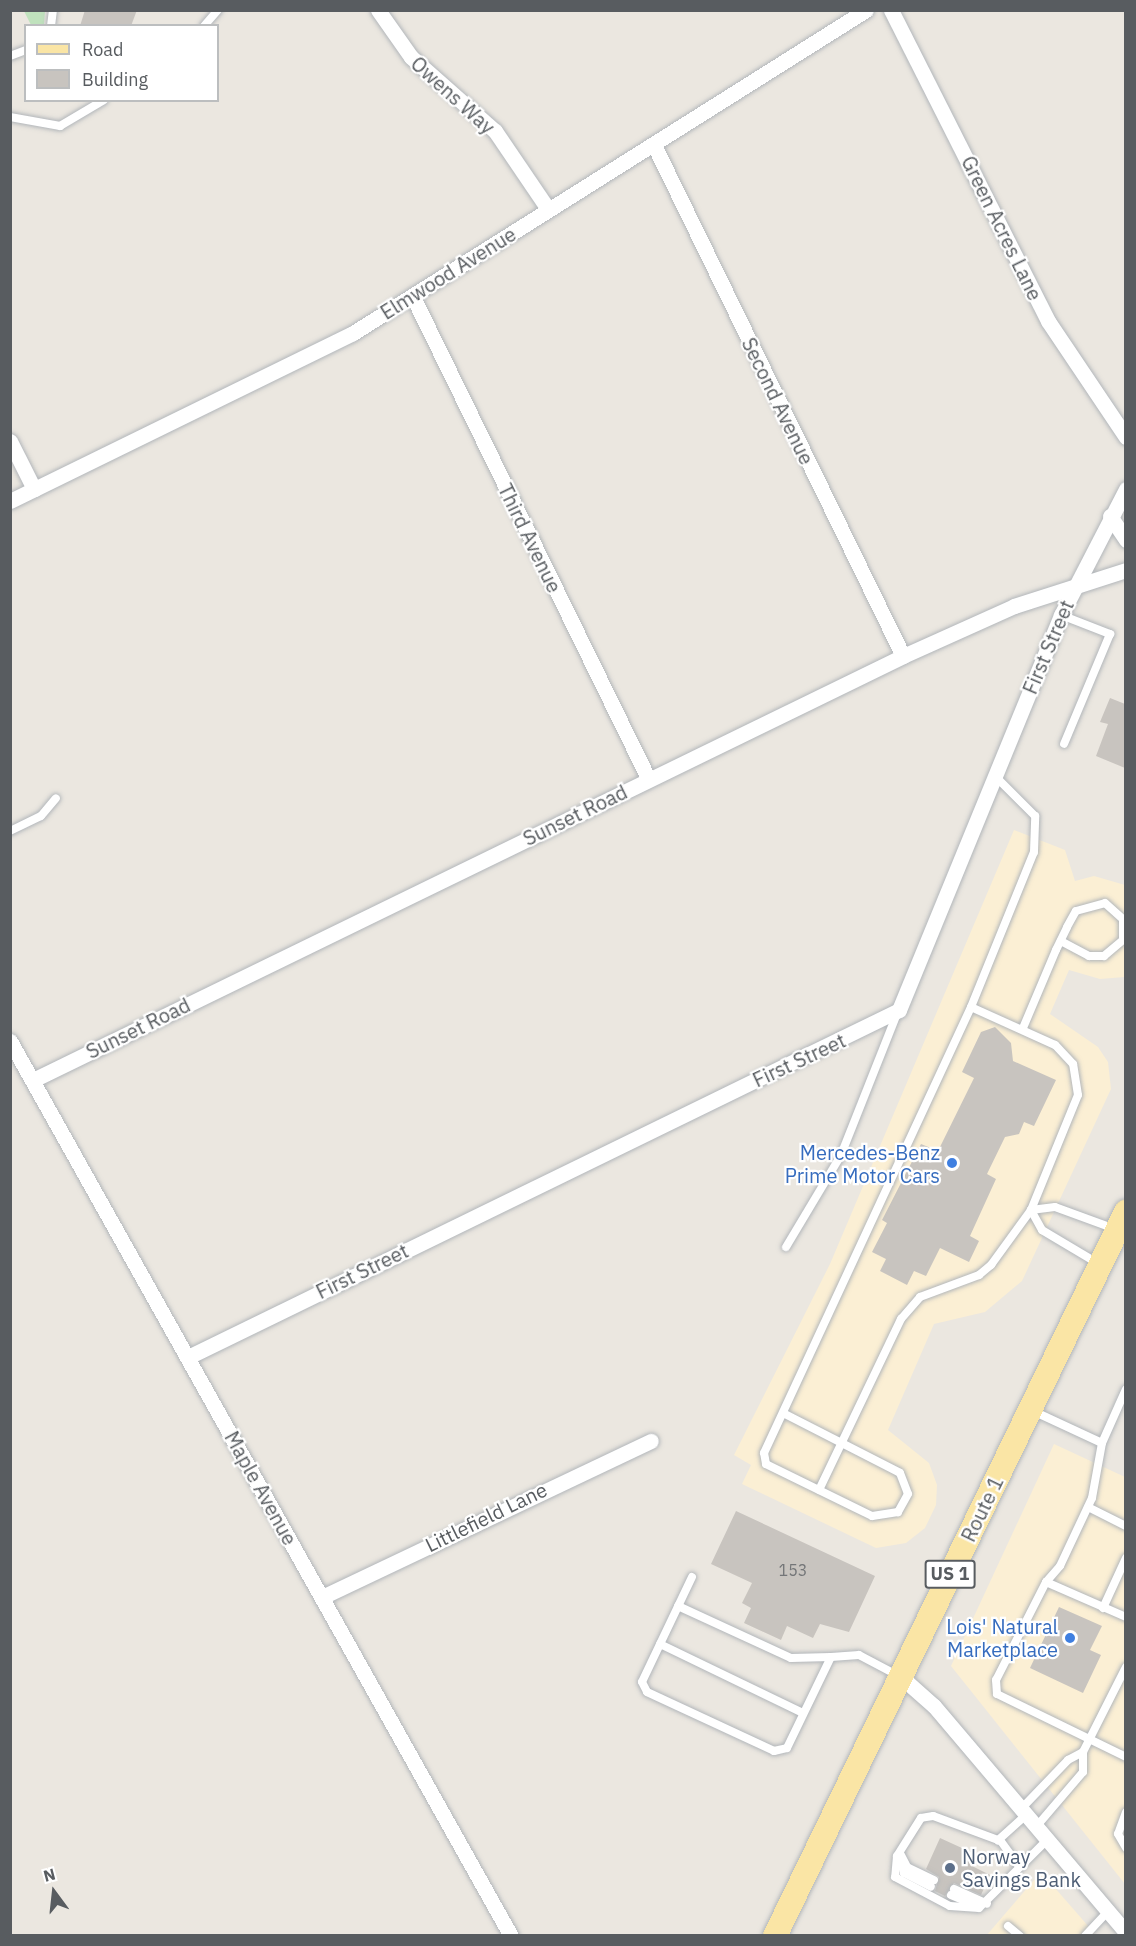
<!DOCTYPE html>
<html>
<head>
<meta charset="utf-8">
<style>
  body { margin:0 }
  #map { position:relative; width:1136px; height:1946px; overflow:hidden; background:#ebe7e0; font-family:"IBM Plex Sans",sans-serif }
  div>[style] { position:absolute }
  .commercial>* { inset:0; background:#fbefd4 }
  .green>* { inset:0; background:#c0e2bd }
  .building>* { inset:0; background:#c8c4bf }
  .roads { filter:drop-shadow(0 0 2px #b2b6ba) drop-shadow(0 0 2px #b2b6ba) }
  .service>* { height:8px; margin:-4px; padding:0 4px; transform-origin:4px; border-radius:4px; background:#fff }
  .minor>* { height:15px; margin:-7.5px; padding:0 7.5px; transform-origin:7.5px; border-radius:7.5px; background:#fff }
  .primary>* { height:24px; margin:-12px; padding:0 12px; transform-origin:12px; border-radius:12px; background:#fae5a5 }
  .dots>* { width:16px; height:16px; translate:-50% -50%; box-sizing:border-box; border:3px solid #fff; border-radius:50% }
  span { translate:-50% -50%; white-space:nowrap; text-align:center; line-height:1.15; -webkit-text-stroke:4.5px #fff; paint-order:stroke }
  .number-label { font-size:16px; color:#747678 }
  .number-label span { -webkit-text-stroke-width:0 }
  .shield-label span { padding:2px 4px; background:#fff; border:2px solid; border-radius:4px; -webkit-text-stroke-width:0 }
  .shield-label { font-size:18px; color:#585c60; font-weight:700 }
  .street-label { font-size:20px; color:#585c60 }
  .shop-label { font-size:20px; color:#366cbe }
  .right { translate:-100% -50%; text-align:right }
  .service-label { font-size:20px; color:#4e5e75 }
  .left { translate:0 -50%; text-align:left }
  .frame { position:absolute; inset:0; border:12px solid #585c60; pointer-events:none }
  .legend { position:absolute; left:24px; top:24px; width:195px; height:78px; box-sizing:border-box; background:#fff; border:2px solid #bcbebf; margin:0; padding:8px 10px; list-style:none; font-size:18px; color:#585c60 }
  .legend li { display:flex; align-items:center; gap:12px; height:30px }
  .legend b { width:30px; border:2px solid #bcbebf }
  .north { position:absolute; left:24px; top:1862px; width:60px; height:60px; -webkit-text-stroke:4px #fff; paint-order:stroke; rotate:345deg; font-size:16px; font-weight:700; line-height:24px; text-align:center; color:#585c60 }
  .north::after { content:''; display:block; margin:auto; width:21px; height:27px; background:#585c60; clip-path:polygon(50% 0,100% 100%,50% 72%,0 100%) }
</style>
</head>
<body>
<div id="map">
  <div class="commercial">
    <div style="clip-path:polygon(1014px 830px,1065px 850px,1075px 881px,1094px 876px,1125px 885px,1125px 977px,1100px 979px,1069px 970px,1050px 1014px,1098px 1047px,1108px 1062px,1111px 1089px,1022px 1281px,985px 1312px,934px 1324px,888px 1430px,929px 1463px,937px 1485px,936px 1505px,925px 1528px,906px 1543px,876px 1548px,742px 1484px,751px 1465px,734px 1455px,830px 1264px)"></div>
    <div style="clip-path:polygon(1054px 1444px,1125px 1477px,1125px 1884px,951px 1666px)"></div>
    <div style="clip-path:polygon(1041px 1872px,1096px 1935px,986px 1936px)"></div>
  </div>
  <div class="green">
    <div style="clip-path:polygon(24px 11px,45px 11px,44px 25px,31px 25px)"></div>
  </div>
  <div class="building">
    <div style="clip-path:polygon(85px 10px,137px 10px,131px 26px,80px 26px)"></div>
    <div style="clip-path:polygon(1110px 698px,1125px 704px,1125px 768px,1096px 756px,1108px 724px,1100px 722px)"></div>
    <div style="clip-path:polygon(995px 1027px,1011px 1043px,1013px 1061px,1056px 1080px,1034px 1126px,1024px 1122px,1019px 1134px,1005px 1137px,987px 1174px,996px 1179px,970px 1236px,979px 1241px,969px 1262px,940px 1248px,926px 1276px,914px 1271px,907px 1285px,880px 1271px,886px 1259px,872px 1252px,887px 1223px,882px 1220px,921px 1144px,938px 1151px,974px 1078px,962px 1072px,981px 1032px)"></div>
    <div style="clip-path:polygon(736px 1511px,875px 1576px,849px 1632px,820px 1624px,813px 1638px,787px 1626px,781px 1640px,744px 1623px,751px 1608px,742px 1603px,752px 1583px,711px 1564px)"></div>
    <div style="clip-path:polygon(1059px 1607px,1102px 1626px,1090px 1650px,1101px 1655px,1083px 1693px,1030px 1668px)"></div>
    <div style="clip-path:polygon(940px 1838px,975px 1854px,970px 1865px,990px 1875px,981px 1895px,954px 1883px,945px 1896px,935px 1891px,939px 1877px,926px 1869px)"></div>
  </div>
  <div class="roads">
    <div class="service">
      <div style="left:51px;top:26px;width:16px;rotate:-83deg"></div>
      <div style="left:204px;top:26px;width:21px;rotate:-49deg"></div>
      <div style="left:10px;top:56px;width:17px;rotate:-21deg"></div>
      <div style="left:10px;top:117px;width:51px;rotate:10.2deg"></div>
      <div style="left:60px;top:126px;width:51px;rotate:-30.6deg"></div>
      <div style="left:1061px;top:615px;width:53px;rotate:21.2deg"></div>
      <div style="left:1110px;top:634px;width:119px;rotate:112.7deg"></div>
      <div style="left:10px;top:831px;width:34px;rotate:-26deg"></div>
      <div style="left:41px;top:816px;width:23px;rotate:-50deg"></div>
      <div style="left:1023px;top:1028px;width:85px;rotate:-67.1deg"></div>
      <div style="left:1056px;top:950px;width:25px;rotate:-64deg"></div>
      <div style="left:1067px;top:927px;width:18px;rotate:-61deg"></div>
      <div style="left:1076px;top:911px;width:30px;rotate:-15deg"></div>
      <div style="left:1105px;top:903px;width:24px;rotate:42deg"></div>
      <div style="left:1123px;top:919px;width:21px;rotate:90deg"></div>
      <div style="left:1123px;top:940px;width:25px;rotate:140deg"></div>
      <div style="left:1104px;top:956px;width:15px;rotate:180deg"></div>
      <div style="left:1089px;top:956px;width:32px;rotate:-152deg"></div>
      <div style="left:786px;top:1247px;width:107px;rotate:-59.1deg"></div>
      <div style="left:841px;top:1155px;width:155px;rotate:-68.4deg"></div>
      <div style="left:1099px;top:1264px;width:66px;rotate:-149.2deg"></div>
      <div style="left:1042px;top:1230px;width:23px;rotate:-119deg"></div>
      <div style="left:1031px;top:1210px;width:24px;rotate:-7deg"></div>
      <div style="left:1055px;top:1207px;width:64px;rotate:20.1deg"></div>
      <div style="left:1033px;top:1411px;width:76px;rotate:24.9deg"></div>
      <div style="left:1102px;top:1443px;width:56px;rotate:100.3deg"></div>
      <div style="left:1092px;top:1498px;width:75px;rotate:115.2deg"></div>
      <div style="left:1060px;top:1566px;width:21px;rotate:131deg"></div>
      <div style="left:1046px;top:1582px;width:87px;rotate:23.6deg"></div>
      <div style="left:783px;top:1413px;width:131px;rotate:27.1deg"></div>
      <div style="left:900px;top:1473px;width:22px;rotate:69deg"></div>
      <div style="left:908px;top:1494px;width:21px;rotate:119deg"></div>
      <div style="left:898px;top:1512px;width:26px;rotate:171deg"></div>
      <div style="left:872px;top:1516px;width:118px;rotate:-153.9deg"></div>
      <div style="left:766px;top:1464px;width:11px;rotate:-100deg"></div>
      <div style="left:764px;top:1453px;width:492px;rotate:-65.1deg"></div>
      <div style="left:971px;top:1007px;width:167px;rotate:-67.9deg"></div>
      <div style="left:1034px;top:852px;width:36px;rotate:-88deg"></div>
      <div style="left:1035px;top:816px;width:55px;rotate:-135deg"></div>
      <div style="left:1102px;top:1443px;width:59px;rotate:-66deg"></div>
      <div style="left:819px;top:1490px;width:190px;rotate:-64.4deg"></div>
      <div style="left:901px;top:1319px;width:29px;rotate:-49deg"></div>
      <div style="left:920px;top:1297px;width:63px;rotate:-20.4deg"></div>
      <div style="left:979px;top:1275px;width:16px;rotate:-40deg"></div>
      <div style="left:991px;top:1265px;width:68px;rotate:-54deg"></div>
      <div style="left:1031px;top:1210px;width:124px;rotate:-67.8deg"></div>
      <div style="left:1078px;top:1095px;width:31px;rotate:-99deg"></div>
      <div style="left:1073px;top:1064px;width:26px;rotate:-133deg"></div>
      <div style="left:1055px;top:1045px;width:92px;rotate:-155.7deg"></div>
      <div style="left:1088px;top:1507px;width:42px;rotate:26.6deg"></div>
      <div style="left:692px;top:1577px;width:116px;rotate:115.5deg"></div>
      <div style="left:642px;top:1682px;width:11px;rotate:63deg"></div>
      <div style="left:647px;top:1692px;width:140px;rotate:24.9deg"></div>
      <div style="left:774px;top:1751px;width:13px;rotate:-13deg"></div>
      <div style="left:787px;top:1748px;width:101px;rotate:-64.2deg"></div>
      <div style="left:831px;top:1657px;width:28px;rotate:-4deg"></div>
      <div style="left:859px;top:1655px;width:45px;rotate:27.7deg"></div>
      <div style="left:1046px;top:1582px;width:110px;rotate:117deg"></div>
      <div style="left:996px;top:1680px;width:14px;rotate:86deg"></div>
      <div style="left:997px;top:1694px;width:144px;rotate:26deg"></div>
      <div style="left:678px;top:1606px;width:124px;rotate:24.7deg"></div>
      <div style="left:791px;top:1658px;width:40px;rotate:-1.4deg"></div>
      <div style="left:1103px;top:1608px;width:55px;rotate:-65.3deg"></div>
      <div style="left:660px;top:1644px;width:159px;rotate:25.8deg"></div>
      <div style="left:1021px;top:1809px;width:68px;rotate:-46.2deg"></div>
      <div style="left:1068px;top:1760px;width:17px;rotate:-28deg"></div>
      <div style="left:1126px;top:1812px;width:23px;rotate:110deg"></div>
      <div style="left:1118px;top:1834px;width:16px;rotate:60deg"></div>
      <div style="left:1026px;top:1815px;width:38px;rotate:138deg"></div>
      <div style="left:998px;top:1840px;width:69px;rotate:-159.7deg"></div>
      <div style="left:933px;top:1816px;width:12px;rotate:171deg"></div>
      <div style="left:921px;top:1818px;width:45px;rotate:122.3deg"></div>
      <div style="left:897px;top:1856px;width:21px;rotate:95deg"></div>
      <div style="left:895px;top:1877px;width:62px;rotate:27.8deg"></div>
      <div style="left:950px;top:1906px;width:29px;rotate:4deg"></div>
      <div style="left:979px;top:1908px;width:96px;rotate:-45deg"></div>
      <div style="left:1036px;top:1827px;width:72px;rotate:-49.5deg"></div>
      <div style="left:1083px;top:1772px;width:20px;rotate:-90deg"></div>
      <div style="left:1083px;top:1752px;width:95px;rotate:-63.2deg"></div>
      <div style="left:1000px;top:1840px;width:32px;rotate:54deg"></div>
      <div style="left:899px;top:1855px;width:19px;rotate:74deg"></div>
      <div style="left:904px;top:1873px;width:30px;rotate:27deg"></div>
      <div style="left:901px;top:1855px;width:13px;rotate:63deg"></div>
      <div style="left:907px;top:1867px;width:30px;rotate:26deg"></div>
      <div style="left:954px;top:1889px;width:36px;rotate:24deg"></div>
      <div style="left:951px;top:1895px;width:28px;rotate:23deg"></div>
      <div style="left:1008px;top:1926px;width:16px;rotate:40deg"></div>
      <div style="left:1085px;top:1936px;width:34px;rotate:-47deg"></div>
    </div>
    <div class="minor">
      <div style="left:378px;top:10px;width:57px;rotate:54.9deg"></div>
      <div style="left:411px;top:57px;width:112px;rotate:41.4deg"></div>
      <div style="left:495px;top:131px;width:94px;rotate:55.8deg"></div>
      <div style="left:891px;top:10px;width:348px;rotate:63.2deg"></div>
      <div style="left:1048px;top:321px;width:140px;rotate:56.1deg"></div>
      <div style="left:654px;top:145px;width:568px;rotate:64.02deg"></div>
      <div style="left:413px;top:297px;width:535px;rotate:63.96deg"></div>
      <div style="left:10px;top:441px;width:54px;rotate:63.4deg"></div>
      <div style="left:10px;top:501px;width:382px;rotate:-26.1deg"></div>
      <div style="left:353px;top:333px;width:606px;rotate:-32.2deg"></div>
      <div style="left:1110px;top:516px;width:29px;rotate:56deg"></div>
      <div style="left:10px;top:1041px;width:1026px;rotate:60.76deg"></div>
      <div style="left:33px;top:1080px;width:968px;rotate:-25.98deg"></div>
      <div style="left:903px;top:656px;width:122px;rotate:-24.2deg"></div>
      <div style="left:1014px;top:606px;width:118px;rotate:-17.8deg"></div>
      <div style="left:188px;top:1357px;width:791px;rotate:-26.01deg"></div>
      <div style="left:899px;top:1010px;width:427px;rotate:-67.7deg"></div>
      <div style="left:1061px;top:615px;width:142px;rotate:-62.7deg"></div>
      <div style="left:322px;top:1597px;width:364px;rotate:-25.4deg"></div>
      <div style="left:900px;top:1676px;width:45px;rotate:41.4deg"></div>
      <div style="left:934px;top:1706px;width:297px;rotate:49.7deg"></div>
    </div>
    <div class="primary">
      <div style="left:775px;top:1936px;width:805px;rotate:-64.14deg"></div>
    </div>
  </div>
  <div class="dots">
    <div style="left:952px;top:1163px;background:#3f7fe0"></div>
    <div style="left:1070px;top:1638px;background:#3f7fe0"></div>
    <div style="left:950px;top:1868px;background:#5c6f8a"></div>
  </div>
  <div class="number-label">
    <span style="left:793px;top:1570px">153</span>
  </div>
  <div class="shield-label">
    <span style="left:950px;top:1574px">US 1</span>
  </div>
  <div class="street-label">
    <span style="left:453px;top:95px;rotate:42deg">Owens Way</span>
    <span style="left:1002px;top:228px;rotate:64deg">Green Acres Lane</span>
    <span style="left:448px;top:273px;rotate:-32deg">Elmwood Avenue</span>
    <span style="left:778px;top:401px;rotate:64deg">Second Avenue</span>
    <span style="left:530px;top:538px;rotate:64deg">Third Avenue</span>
    <span style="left:1048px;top:647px;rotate:-67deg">First Street</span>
    <span style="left:575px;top:815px;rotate:-26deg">Sunset Road</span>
    <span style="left:138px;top:1028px;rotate:-26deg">Sunset Road</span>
    <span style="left:799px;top:1060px;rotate:-25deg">First Street</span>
    <span style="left:362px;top:1271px;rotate:-26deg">First Street</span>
    <span style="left:261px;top:1488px;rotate:61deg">Maple Avenue</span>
    <span style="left:982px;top:1509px;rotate:-64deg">Route 1</span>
    <span style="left:486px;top:1517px;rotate:-26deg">Littlefield Lane</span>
  </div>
  <div class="shop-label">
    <span class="right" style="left:940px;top:1164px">Mercedes-Benz<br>Prime Motor Cars</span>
    <span class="right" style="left:1058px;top:1638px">Lois' Natural<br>Marketplace</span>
  </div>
  <div class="service-label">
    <span class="left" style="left:962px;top:1868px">Norway<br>Savings Bank</span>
  </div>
  <div class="frame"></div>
  <ul class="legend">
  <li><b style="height:8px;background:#fae5a5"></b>Road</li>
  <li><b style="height:16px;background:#c8c4bf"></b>Building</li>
  </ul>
  <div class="north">N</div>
</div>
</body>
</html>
